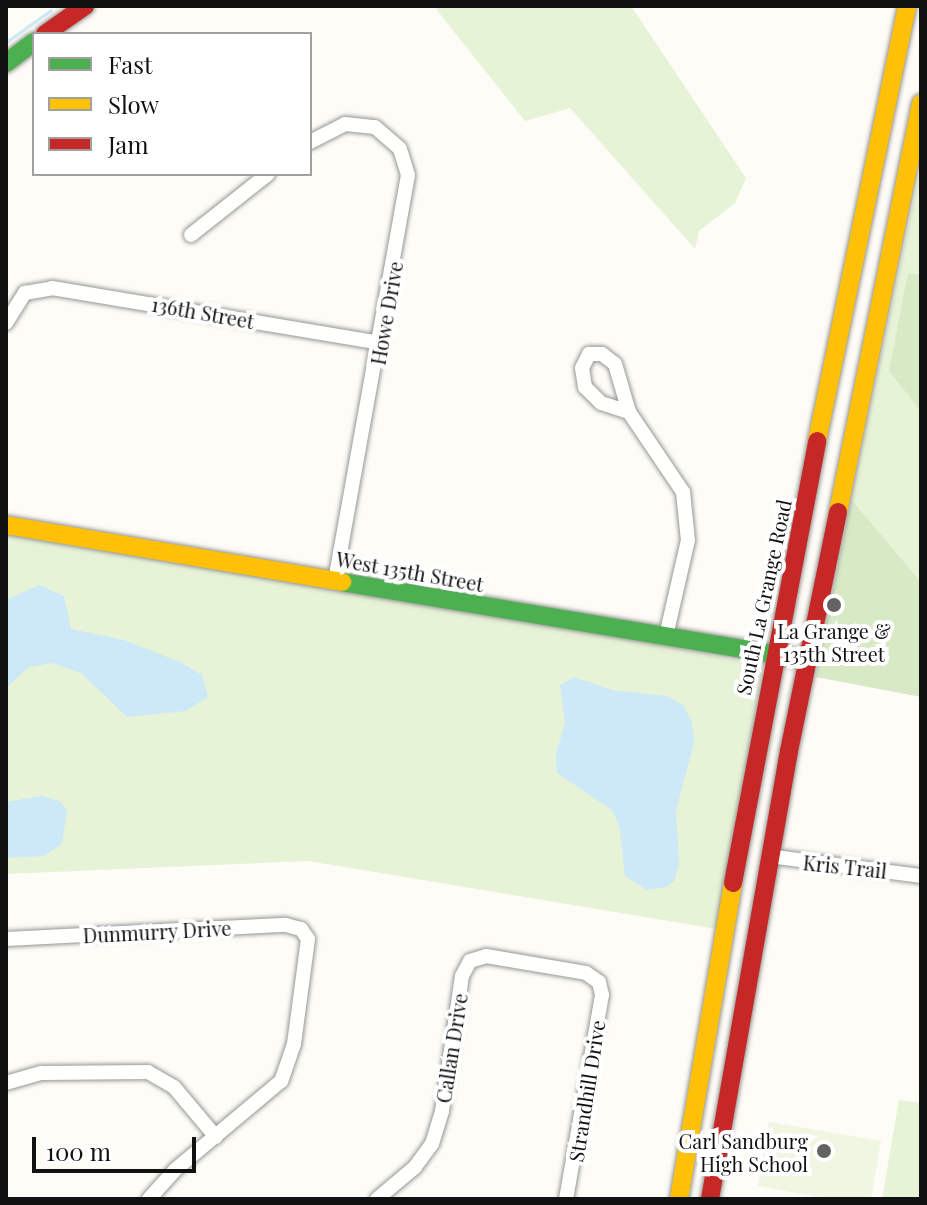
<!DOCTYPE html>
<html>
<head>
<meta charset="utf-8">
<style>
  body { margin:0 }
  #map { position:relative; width:927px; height:1205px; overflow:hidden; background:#fdfcf7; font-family:"Playfair Display",serif }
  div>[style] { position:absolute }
  .green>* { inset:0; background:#e7f3d7 }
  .forest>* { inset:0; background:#d8eac5 }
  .pitch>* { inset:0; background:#f0f6e1 }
  .water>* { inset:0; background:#cde8f7 }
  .stream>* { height:3px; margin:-1.5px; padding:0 1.5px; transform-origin:1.5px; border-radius:1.5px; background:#cde8f7 }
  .roads { filter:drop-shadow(0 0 2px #979795) drop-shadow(0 0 2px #979795) }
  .street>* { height:14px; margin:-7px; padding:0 7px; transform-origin:7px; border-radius:7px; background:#fffffe }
  .fast>* { height:18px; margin:-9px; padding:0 9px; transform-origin:9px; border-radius:9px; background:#4caf50 }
  .slow>* { height:18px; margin:-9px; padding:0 9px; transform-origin:9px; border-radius:9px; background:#ffc107 }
  .jam>* { height:18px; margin:-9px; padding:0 9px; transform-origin:9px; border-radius:9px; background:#c62828 }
  .dots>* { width:22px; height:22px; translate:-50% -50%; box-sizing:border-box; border:4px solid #fff; border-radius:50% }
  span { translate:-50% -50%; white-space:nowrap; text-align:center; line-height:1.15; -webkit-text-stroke:8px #fff; paint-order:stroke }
  .street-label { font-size:20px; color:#111 }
  .poi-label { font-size:20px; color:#111 }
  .right { translate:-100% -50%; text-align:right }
  .frame { position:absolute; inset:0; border:8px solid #111; pointer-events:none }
  .legend { position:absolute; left:32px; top:32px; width:280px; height:144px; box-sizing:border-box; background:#fff; border:2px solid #a0a0a0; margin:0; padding:10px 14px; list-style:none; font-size:24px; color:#111 }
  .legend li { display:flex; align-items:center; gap:16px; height:40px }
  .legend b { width:40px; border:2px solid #a0a0a0 }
  .scale { position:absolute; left:32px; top:1137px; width:164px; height:36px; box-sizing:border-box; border:4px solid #111; border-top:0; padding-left:10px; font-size:24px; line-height:28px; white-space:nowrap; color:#111; -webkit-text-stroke:6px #fff; paint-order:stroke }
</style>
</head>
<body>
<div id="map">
  <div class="green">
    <div style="clip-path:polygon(442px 6px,631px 6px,746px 178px,735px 203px,699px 231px,695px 249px,570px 108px,525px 121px,436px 9px)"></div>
    <div style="clip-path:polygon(921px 166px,921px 582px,851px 499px)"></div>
    <div style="clip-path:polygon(6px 533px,574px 627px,758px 665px,762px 669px,723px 930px,308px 861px,6px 874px)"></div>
    <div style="clip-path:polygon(899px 1100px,921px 1103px,921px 1199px,882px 1199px)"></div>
  </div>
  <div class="forest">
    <div style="clip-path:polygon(908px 273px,921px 275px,921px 411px,889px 371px)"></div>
    <div style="clip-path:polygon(851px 499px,921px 582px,921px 697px,816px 677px)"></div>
  </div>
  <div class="pitch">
    <div style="clip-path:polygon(769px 1122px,881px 1141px,871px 1199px,831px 1199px,758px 1186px)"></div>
  </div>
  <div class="water">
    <div style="clip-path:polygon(39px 585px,64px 596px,71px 629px,124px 640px,180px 662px,202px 675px,208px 697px,186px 711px,127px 717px,81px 673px,52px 663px,29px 667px,6px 688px,6px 600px)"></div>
    <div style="clip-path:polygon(574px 677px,612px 690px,667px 696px,683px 705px,692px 722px,694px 743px,676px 810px,679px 863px,674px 881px,666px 887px,647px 890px,625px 876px,620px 828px,612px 810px,557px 773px,556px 754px,565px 723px,560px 685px)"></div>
    <div style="clip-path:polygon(42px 796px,60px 801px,67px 811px,62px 844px,44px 856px,6px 858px,6px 802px)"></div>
  </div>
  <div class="stream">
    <div style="left:6px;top:42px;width:55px;rotate:-35.4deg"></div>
  </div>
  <div class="roads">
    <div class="street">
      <div style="left:310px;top:142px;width:39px;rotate:-27deg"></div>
      <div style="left:345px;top:124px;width:30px;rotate:6deg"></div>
      <div style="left:375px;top:127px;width:33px;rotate:41deg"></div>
      <div style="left:400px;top:149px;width:27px;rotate:73deg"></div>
      <div style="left:408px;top:175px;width:413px;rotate:100.2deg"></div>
      <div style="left:191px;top:235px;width:98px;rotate:-38.4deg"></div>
      <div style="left:6px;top:323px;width:36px;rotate:-58deg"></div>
      <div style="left:25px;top:293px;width:27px;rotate:-10deg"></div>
      <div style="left:52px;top:288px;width:334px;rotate:9.5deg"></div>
      <div style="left:629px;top:412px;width:29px;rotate:-162deg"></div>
      <div style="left:601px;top:403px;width:23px;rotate:-135deg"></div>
      <div style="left:585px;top:387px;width:19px;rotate:-99deg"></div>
      <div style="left:582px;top:368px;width:16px;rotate:-63deg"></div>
      <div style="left:589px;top:354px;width:13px"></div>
      <div style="left:602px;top:354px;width:16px;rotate:38deg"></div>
      <div style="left:615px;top:364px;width:50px;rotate:73.7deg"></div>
      <div style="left:629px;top:412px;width:97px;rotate:56deg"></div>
      <div style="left:683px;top:492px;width:48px;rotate:84.1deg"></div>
      <div style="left:688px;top:540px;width:98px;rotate:102.9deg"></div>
      <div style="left:769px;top:856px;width:153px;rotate:7.5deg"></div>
      <div style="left:6px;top:939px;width:280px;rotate:-2.9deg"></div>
      <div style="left:286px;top:925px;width:16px;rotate:15deg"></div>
      <div style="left:301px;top:929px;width:12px;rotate:55deg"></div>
      <div style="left:308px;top:939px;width:106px;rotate:97.6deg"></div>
      <div style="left:294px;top:1044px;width:39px;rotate:109deg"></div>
      <div style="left:281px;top:1081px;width:138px;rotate:140deg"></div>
      <div style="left:175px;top:1170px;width:39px;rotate:132deg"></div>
      <div style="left:6px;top:1083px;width:37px;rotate:-16deg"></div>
      <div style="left:42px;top:1073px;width:106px;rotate:-0.5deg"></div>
      <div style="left:148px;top:1072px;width:30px;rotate:30deg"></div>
      <div style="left:174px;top:1087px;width:65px;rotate:50deg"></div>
      <div style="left:377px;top:1199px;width:50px;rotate:-40.1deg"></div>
      <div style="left:415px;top:1167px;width:29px;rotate:-54deg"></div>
      <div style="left:432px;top:1144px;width:34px;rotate:-73deg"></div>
      <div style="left:442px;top:1111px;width:136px;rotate:-81.6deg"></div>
      <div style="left:462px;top:976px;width:17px;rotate:-62deg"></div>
      <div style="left:470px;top:961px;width:17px;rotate:-17deg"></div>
      <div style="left:486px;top:956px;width:101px;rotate:9.6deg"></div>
      <div style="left:586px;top:973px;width:16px;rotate:35deg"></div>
      <div style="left:599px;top:982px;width:13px;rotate:77deg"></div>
      <div style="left:602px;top:995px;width:207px;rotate:100deg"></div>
    </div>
    <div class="fast">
      <div style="left:6px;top:63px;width:35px;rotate:-37deg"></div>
      <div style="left:342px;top:582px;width:471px;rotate:9.5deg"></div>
    </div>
    <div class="slow">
      <div style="left:817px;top:441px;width:444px;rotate:-78.3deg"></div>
      <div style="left:838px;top:512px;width:417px;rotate:-78.5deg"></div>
      <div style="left:6px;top:525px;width:341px;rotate:9.6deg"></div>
      <div style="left:679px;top:1199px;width:321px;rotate:-80.3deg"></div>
    </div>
    <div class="jam">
      <div style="left:45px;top:34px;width:49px;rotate:-35deg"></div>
      <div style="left:733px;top:883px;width:450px;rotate:-79.2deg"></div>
      <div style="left:710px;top:1199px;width:455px;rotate:-80deg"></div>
      <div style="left:789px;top:751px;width:244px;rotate:-78.4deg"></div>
    </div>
  </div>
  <div class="dots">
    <div style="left:834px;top:605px;background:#646362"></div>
    <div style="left:824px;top:1151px;background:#646362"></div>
  </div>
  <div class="street-label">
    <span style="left:203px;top:312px;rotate:10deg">136th Street</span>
    <span style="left:386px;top:313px;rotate:-80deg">Howe Drive</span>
    <span style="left:410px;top:571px;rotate:10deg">West 135th Street</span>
    <span style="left:763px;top:597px;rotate:-78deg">South La Grange Road</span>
    <span style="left:845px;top:866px;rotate:6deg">Kris Trail</span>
    <span style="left:157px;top:931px;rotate:-3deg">Dunmurry Drive</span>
    <span style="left:451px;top:1048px;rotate:-81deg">Callan Drive</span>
    <span style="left:586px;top:1091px;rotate:-81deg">Strandhill Drive</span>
  </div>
  <div class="poi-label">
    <span style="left:834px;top:642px">La Grange &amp;<br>135th Street</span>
    <span class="right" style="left:808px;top:1152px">Carl Sandburg<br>High School</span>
  </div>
  <div class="frame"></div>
  <ul class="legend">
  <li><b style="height:10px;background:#4caf50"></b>Fast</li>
  <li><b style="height:10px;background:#ffc107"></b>Slow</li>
  <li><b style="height:10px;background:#c62828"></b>Jam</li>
  </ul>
  <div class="scale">100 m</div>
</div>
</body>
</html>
